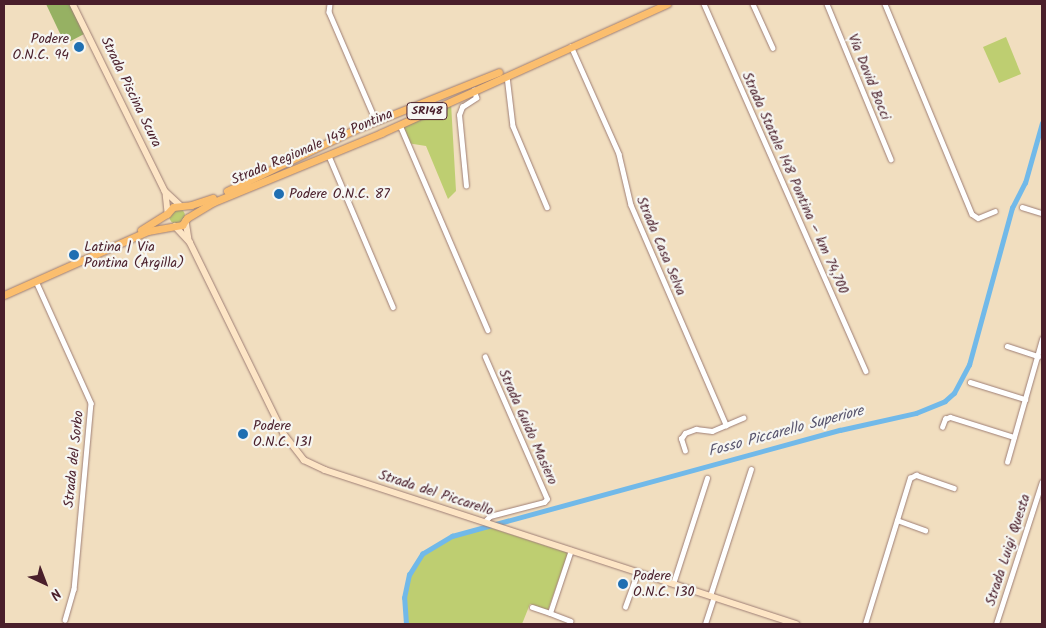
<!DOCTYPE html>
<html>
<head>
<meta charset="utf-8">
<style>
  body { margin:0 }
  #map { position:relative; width:1046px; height:628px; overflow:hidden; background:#f1debf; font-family:Kalam,sans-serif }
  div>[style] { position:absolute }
  .green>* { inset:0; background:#bece71 }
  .round { border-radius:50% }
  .forest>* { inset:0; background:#96b163 }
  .canal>* { height:4.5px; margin:-2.25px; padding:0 2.25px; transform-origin:2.25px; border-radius:2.25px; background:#71b9e9 }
  .roads { filter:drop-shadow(0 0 1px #9e7e75) drop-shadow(0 0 1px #9e7e75) }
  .street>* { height:4.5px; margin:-2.25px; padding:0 2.25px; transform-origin:2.25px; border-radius:2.25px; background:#fff }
  .secondary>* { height:5.5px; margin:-2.75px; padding:0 2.75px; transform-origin:2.75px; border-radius:2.75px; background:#fde5c5 }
  .primary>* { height:7px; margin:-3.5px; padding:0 3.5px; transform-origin:3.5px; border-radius:3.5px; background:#fbbe6e }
  .dots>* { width:14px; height:14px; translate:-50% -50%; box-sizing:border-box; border:2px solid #f6f6f2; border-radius:50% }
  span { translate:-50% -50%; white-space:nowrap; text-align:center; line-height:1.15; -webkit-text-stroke:4.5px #f6f6f2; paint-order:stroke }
  .shield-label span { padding:1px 4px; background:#f6f6f2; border:1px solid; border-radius:4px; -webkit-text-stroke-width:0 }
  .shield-label { font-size:12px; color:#4a1f2b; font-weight:700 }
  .poi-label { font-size:14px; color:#4a1f2b }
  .right { translate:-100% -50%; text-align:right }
  .left { translate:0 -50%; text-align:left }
  .street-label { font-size:14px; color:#4a1f2b }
  .water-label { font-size:15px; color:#58556e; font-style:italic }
  .frame { position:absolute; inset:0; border:5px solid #4a1f2b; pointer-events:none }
  .north { position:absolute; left:20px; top:558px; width:50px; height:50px; -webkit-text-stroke:4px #f6f6f2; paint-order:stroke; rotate:137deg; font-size:14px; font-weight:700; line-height:20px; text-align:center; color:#4a1f2b }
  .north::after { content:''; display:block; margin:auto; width:18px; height:22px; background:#4a1f2b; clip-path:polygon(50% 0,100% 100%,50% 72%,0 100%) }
</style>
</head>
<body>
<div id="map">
  <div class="green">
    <div style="clip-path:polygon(1006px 37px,1021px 74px,999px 83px,983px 47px)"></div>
    <div style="clip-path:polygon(451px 103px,456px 191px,448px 199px,426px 146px,407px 143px,402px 128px)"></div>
    <div class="round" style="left:169px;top:208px;width:16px;height:16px"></div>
    <div style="clip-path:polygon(485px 526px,568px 553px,548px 610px,530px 604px,522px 624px,406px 624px,404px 598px,409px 575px,422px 554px,452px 536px)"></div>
  </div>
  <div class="forest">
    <div style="clip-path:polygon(46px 4px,72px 4px,86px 33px,65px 44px)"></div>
  </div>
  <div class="canal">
    <div style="left:406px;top:624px;width:26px;rotate:-94deg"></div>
    <div style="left:404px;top:598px;width:24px;rotate:-78deg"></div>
    <div style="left:409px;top:575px;width:25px;rotate:-58deg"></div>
    <div style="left:422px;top:554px;width:35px;rotate:-31deg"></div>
    <div style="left:452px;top:536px;width:402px;rotate:-15.3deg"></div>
    <div style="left:840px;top:430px;width:78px;rotate:-12.6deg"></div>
    <div style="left:916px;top:413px;width:31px;rotate:-22deg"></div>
    <div style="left:945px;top:401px;width:12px;rotate:-42deg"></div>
    <div style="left:954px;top:393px;width:32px;rotate:-62deg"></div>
    <div style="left:969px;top:365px;width:163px;rotate:-74.7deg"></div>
    <div style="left:1012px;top:208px;width:28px;rotate:-63deg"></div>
    <div style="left:1025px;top:183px;width:62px;rotate:-74.2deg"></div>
  </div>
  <div class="roads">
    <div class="street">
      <div style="left:330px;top:4px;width:8px;rotate:97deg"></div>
      <div style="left:329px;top:12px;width:119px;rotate:66.7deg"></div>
      <div style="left:704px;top:4px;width:401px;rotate:66.2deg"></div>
      <div style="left:753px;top:4px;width:48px;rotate:65.6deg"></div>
      <div style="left:827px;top:4px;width:168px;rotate:67.6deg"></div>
      <div style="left:885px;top:4px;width:227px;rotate:67.5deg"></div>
      <div style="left:972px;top:214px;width:7px;rotate:34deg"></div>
      <div style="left:978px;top:218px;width:18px;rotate:-22deg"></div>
      <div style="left:571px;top:46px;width:118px;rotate:66deg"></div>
      <div style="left:619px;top:154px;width:52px;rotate:76.8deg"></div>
      <div style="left:631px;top:205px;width:240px;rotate:66.6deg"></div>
      <div style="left:507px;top:76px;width:50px;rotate:83.2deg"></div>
      <div style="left:513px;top:126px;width:88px;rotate:67.2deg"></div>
      <div style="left:400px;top:125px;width:223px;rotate:66.8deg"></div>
      <div style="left:329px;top:156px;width:164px;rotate:67deg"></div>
      <div style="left:466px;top:186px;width:71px;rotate:-95.6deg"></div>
      <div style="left:459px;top:115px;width:9px;rotate:-69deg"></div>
      <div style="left:462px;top:107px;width:17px;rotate:-33deg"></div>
      <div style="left:476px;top:98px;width:8px;rotate:-104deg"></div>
      <div style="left:1022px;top:207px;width:21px;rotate:17deg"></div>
      <div style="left:36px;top:281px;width:134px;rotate:65.7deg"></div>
      <div style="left:91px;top:403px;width:187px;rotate:95.2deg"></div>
      <div style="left:74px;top:589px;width:32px;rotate:106deg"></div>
      <div style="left:1007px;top:346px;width:33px;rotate:18deg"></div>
      <div style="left:970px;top:382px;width:58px;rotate:17.2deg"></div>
      <div style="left:942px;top:427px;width:9px;rotate:-69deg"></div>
      <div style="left:945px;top:419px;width:5px;rotate:-22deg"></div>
      <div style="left:950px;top:417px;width:67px;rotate:17.4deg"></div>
      <div style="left:685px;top:451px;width:13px;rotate:-108deg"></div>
      <div style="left:681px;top:439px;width:7px;rotate:-56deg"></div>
      <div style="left:685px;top:433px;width:12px;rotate:-20deg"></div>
      <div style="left:696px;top:429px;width:16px;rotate:7deg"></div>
      <div style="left:712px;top:431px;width:34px;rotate:-23deg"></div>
      <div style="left:1007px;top:462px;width:128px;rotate:-74.1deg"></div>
      <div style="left:897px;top:520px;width:30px;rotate:20deg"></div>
      <div style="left:484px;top:522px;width:8px;rotate:-45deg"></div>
      <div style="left:490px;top:516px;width:56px;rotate:-14.5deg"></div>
      <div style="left:544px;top:502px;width:4px;rotate:-45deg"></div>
      <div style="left:547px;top:499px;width:155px;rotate:-113.6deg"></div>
      <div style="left:673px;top:584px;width:111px;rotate:-72.2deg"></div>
      <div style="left:710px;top:596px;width:133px;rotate:-72.1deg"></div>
      <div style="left:532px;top:607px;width:19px;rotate:18deg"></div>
      <div style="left:550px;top:613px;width:66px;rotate:-71.6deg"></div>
      <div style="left:625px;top:607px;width:37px;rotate:-70deg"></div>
      <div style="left:550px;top:613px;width:22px;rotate:21deg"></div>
      <div style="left:705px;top:624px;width:28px;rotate:-72deg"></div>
      <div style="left:865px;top:624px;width:153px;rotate:-72.9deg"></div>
      <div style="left:910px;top:478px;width:7px;rotate:-27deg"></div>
      <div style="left:916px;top:475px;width:40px;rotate:18.9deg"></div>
      <div style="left:996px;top:624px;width:149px;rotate:-72.1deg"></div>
    </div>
    <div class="secondary">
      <div style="left:73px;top:4px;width:208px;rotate:63.8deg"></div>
      <div style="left:165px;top:191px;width:22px;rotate:43deg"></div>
      <div style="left:166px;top:193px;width:18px;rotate:84deg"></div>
      <div style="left:186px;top:221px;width:19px;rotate:81deg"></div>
      <div style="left:175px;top:226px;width:22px;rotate:47deg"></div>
      <div style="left:190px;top:242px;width:214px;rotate:63.9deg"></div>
      <div style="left:284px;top:434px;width:33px;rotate:52deg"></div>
      <div style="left:304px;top:460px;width:23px;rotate:25deg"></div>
      <div style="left:325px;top:470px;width:496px;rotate:18.1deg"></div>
    </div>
    <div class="primary">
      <div style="left:227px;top:191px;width:141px;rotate:-25.7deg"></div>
      <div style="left:354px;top:130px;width:156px;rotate:-21.8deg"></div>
      <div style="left:141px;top:230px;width:31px;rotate:-32deg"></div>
      <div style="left:167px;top:214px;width:9px;rotate:-49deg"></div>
      <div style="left:173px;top:207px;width:18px;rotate:-6deg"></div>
      <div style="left:191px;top:205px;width:23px;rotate:-18deg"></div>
      <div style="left:4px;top:295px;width:158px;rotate:-24deg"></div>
      <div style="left:148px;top:231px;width:35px;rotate:-10deg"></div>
      <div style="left:182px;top:225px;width:9px;rotate:-54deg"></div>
      <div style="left:187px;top:218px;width:31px;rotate:-31deg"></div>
      <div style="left:214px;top:202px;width:181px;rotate:-22.4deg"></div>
      <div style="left:381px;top:133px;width:314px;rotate:-24.3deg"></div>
    </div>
  </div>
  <div class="dots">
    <div style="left:79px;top:47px;background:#1f6fb2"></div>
    <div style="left:279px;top:194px;background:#1f6fb2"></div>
    <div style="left:74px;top:255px;background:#1f6fb2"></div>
    <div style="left:243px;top:434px;background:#1f6fb2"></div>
    <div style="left:623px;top:584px;background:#1f6fb2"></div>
  </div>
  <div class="shield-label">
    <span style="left:427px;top:111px">SR148</span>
  </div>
  <div class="poi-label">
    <span class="right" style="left:69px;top:47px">Podere<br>O.N.C. 94</span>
    <span class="left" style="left:289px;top:194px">Podere O.N.C. 87</span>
    <span class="left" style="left:84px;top:255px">Latina | Via<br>Pontina (Argilla)</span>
    <span class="left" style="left:253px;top:434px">Podere<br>O.N.C. 131</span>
    <span class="left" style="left:633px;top:584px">Podere<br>O.N.C. 130</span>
  </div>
  <div class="street-label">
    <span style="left:869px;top:77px;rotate:68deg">Via David Bocci</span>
    <span style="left:131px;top:92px;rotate:64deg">Strada Piscina Scura</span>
    <span style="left:312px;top:147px;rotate:-23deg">Strada Regionale 148 Pontina</span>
    <span style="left:795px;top:183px;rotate:66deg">Strada Statale 148 Pontina – km 74,700</span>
    <span style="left:661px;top:246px;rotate:67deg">Strada Casa Selva</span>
    <span style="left:528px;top:427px;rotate:66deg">Strada Guido Masiero</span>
    <span style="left:74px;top:459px;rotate:-84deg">Strada del Sorbo</span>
    <span style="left:436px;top:493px;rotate:18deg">Strada del Piccarello</span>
    <span style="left:1008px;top:550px;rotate:-72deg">Strada Luigi Questa</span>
  </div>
  <div class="water-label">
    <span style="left:786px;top:432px;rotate:-15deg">Fosso Piccarello Superiore</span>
  </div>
  <div class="frame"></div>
  <div class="north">N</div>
</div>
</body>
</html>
